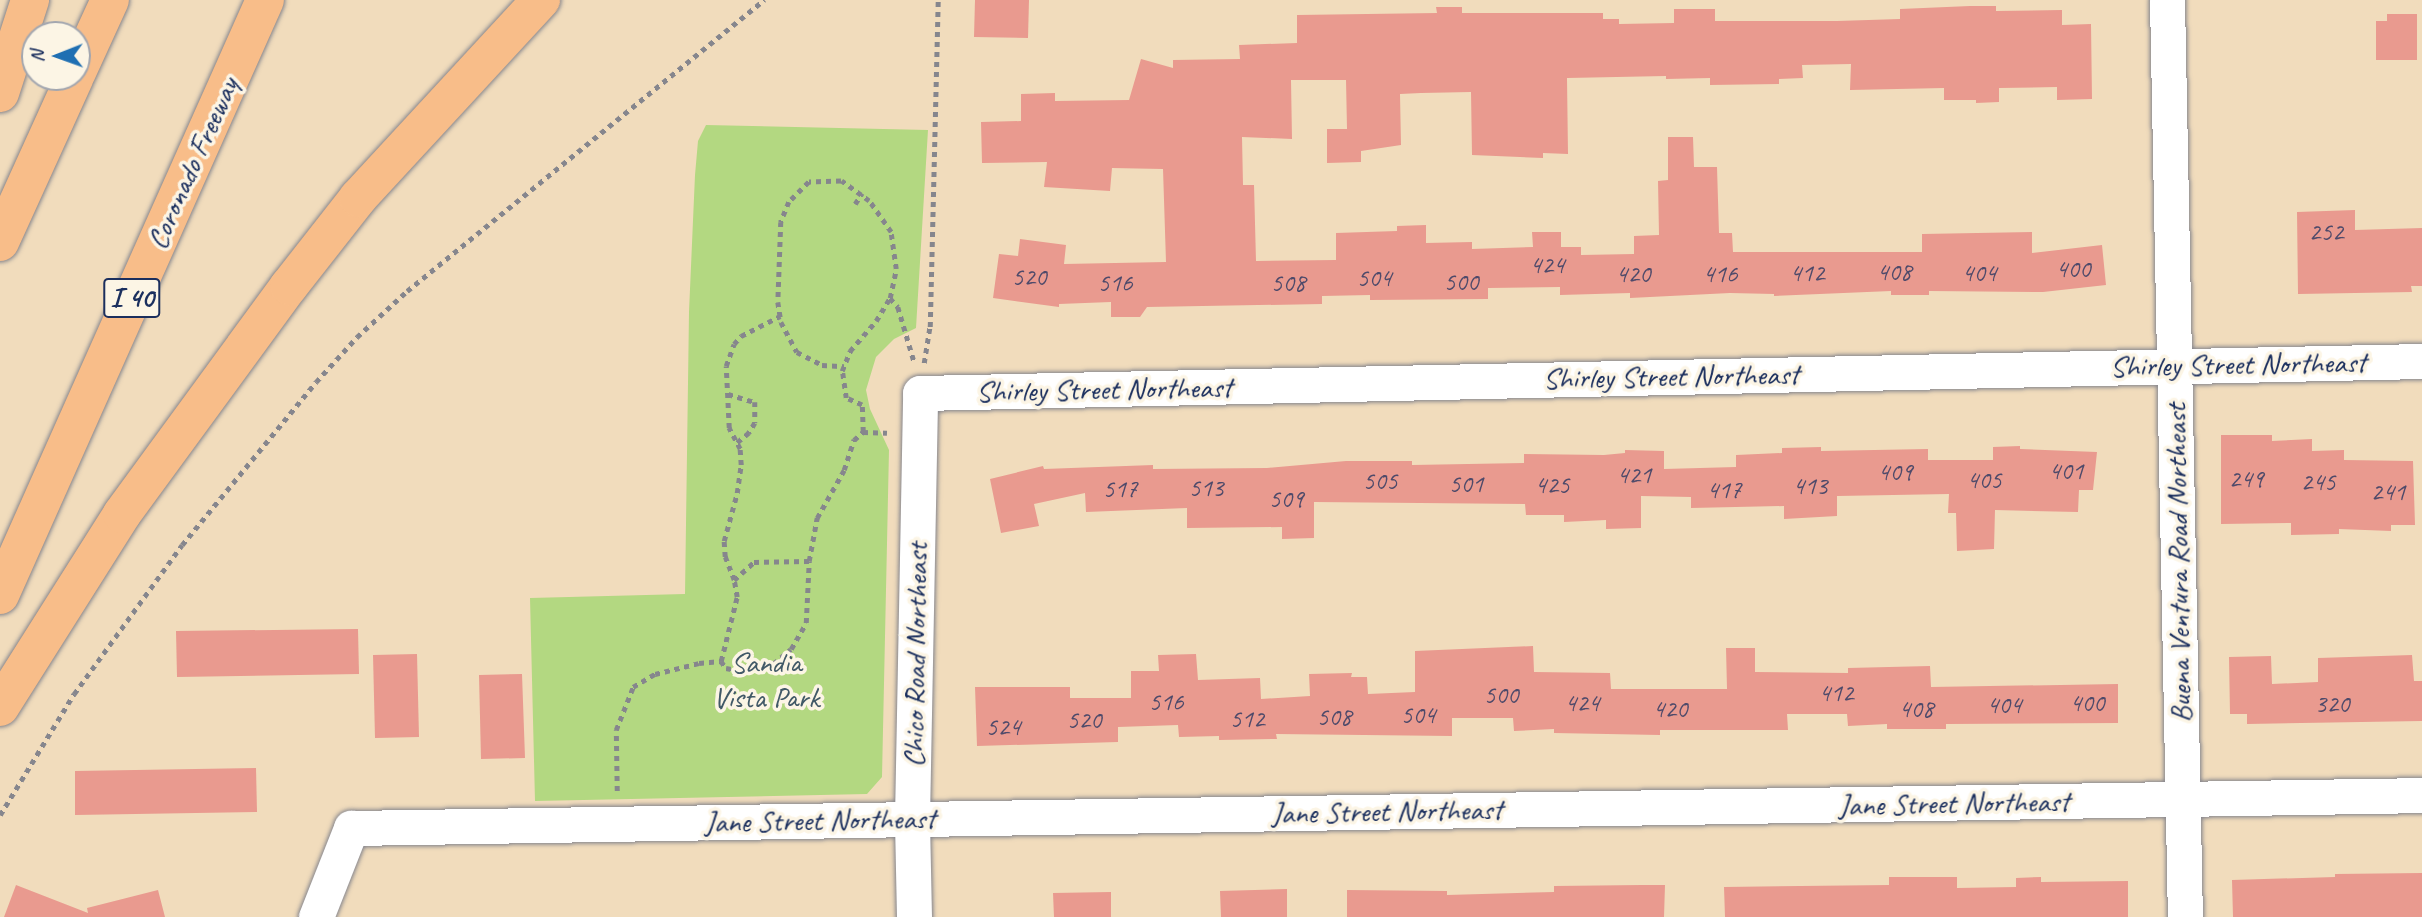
<!DOCTYPE html>
<html>
<head>
<meta charset="utf-8">
<style>
  body { margin:0 }
  #map { position:relative; width:2422px; height:917px; overflow:hidden; background:#f1dcbc; font-family:Caveat,sans-serif }
  div>[style] { position:absolute }
  .green>* { inset:0; background:#b3d881 }
  .building>* { inset:0; background:#e99a8f }
  .path>* { height:4.5px; margin-top:-2.25px; transform-origin:0; background:repeating-linear-gradient(90deg,#86868d 0 5px,transparent 0 10px) }
  .roads { filter:drop-shadow(0 0 2px #86868d) drop-shadow(0 0 2px #86868d) }
  .street>* { height:35px; margin:-17.5px; padding:0 17.5px; transform-origin:17.5px; border-radius:17.5px; background:#fff }
  .highway>* { height:38px; margin:-19px; padding:0 19px; transform-origin:19px; border-radius:19px; background:#f8bd89 }
  span { translate:-50% -50%; white-space:nowrap; text-align:center; line-height:1.15; -webkit-text-stroke:7px #fcf5e5; paint-order:stroke }
  .number-label { font-size:26px; color:#4e4a6a }
  .number-label span { -webkit-text-stroke-width:0 }
  .shield-label span { padding:2px 5px; background:#fcf5e5; border:2px solid; border-radius:5px; -webkit-text-stroke-width:0 }
  .shield-label { font-size:28px; color:#1b2f5e; font-weight:700 }
  .street-label { font-size:30px; color:#1b2f5e }
  .park-label { font-size:30px; color:#415967 }
  .north { position:absolute; left:21px; top:21px; width:70px; height:70px; box-sizing:border-box; background:#fcf5e5; border:2px solid #a2a6af; border-radius:50%; rotate:269deg; font-size:19px; font-weight:700; line-height:28px; text-align:center; color:#1b2f5e }
  .north::after { content:''; display:block; margin:auto; width:24px; height:32px; background:#1f6fb2; clip-path:polygon(50% 0,100% 100%,50% 72%,0 100%) }
</style>
</head>
<body>
<div id="map">
  <div class="green">
    <div style="clip-path:polygon(706px 125px,928px 130px,916px 328px,894px 339px,876px 357px,866px 390px,870px 409px,889px 450px,882px 777px,867px 794px,535px 801px,530px 598px,685px 594px,689px 312px,695px 175px,698px 141px)"></div>
  </div>
  <div class="building">
    <div style="clip-path:polygon(975px 0,1029px 0,1028px 38px,974px 37px)"></div>
    <div style="clip-path:polygon(1970px 6px,1996px 6px,1996px 11px,2062px 10px,2062px 25px,2091px 24px,2092px 99px,2057px 100px,2057px 87px,1999px 88px,1999px 102px,1976px 103px,1976px 100px,1944px 100px,1944px 88px,1850px 90px,1851px 64px,1802px 65px,1803px 78px,1779px 79px,1779px 84px,1710px 85px,1710px 78px,1666px 79px,1666px 76px,1567px 78px,1568px 154px,1543px 153px,1543px 158px,1472px 155px,1471px 92px,1421px 93px,1400px 94px,1401px 145px,1361px 151px,1361px 162px,1327px 163px,1327px 129px,1347px 129px,1346px 80px,1291px 80px,1292px 139px,1242px 137px,1243px 185px,1254px 185px,1256px 261px,1336px 260px,1336px 233px,1397px 231px,1397px 226px,1426px 225px,1426px 243px,1472px 242px,1472px 249px,1533px 247px,1532px 232px,1561px 232px,1561px 247px,1581px 247px,1581px 255px,1634px 254px,1634px 236px,1659px 235px,1658px 181px,1668px 180px,1668px 137px,1693px 137px,1694px 167px,1717px 167px,1719px 233px,1732px 233px,1733px 252px,1922px 252px,1922px 234px,2032px 232px,2032px 253px,2102px 245px,2106px 285px,2043px 292px,1929px 291px,1929px 295px,1891px 295px,1891px 291px,1774px 296px,1774px 294px,1730px 293px,1630px 298px,1630px 293px,1560px 295px,1560px 287px,1488px 288px,1488px 299px,1370px 300px,1370px 295px,1322px 296px,1322px 304px,1147px 307px,1140px 317px,1111px 317px,1111px 302px,1059px 304px,1059px 307px,993px 298px,999px 254px,1018px 256px,1020px 239px,1066px 245px,1064px 264px,1166px 262px,1163px 169px,1112px 168px,1110px 191px,1044px 187px,1047px 162px,982px 163px,981px 122px,1021px 121px,1021px 94px,1055px 93px,1055px 101px,1129px 100px,1141px 59px,1173px 68px,1173px 60px,1240px 59px,1239px 45px,1297px 43px,1297px 15px,1437px 13px,1436px 7px,1462px 7px,1462px 13px,1603px 13px,1603px 19px,1619px 19px,1619px 24px,1674px 23px,1674px 9px,1715px 9px,1715px 21px,1837px 21px,1900px 19px,1900px 9px)"></div>
    <div style="clip-path:polygon(2387px 14px,2417px 14px,2417px 60px,2376px 60px,2376px 21px,2387px 21px)"></div>
    <div style="clip-path:polygon(2355px 210px,2355px 230px,2422px 228px,2422px 286px,2411px 286px,2412px 292px,2298px 294px,2297px 212px)"></div>
    <div style="clip-path:polygon(2221px 435px,2272px 435px,2272px 441px,2312px 439px,2312px 451px,2344px 450px,2344px 460px,2413px 461px,2415px 525px,2391px 525px,2391px 531px,2339px 529px,2339px 534px,2291px 535px,2291px 523px,2221px 524px)"></div>
    <div style="clip-path:polygon(2020px 446px,2020px 449px,2097px 452px,2093px 490px,2079px 490px,2078px 512px,1995px 510px,1994px 549px,1957px 551px,1956px 513px,1948px 513px,1949px 494px,1837px 496px,1837px 516px,1784px 519px,1784px 506px,1691px 508px,1691px 497px,1641px 496px,1641px 528px,1606px 529px,1606px 520px,1564px 522px,1564px 515px,1526px 515px,1525px 504px,1314px 502px,1314px 538px,1282px 539px,1282px 527px,1187px 528px,1187px 508px,1086px 512px,1085px 493px,1034px 504px,1039px 526px,1001px 533px,990px 479px,1043px 466px,1044px 469px,1153px 465px,1153px 469px,1267px 468px,1346px 461px,1412px 461px,1412px 465px,1524px 463px,1524px 454px,1604px 455px,1625px 453px,1625px 450px,1664px 451px,1664px 469px,1736px 467px,1736px 455px,1782px 453px,1782px 448px,1821px 447px,1821px 451px,1928px 449px,1928px 460px,1993px 460px,1993px 447px)"></div>
    <div style="clip-path:polygon(358px 629px,359px 674px,177px 677px,176px 631px)"></div>
    <div style="clip-path:polygon(1533px 646px,1534px 672px,1610px 673px,1611px 689px,1727px 689px,1726px 648px,1755px 648px,1755px 672px,1848px 673px,1848px 668px,1930px 666px,1931px 687px,2118px 684px,2118px 723px,1946px 724px,1946px 729px,1887px 729px,1887px 724px,1848px 726px,1847px 714px,1787px 714px,1788px 730px,1660px 730px,1660px 735px,1554px 733px,1554px 729px,1514px 731px,1513px 718px,1452px 718px,1452px 736px,1276px 734px,1277px 739px,1219px 740px,1219px 736px,1179px 737px,1178px 725px,1118px 727px,1118px 742px,977px 746px,975px 687px,1070px 687px,1070px 698px,1131px 698px,1131px 671px,1159px 671px,1158px 655px,1196px 654px,1198px 680px,1260px 678px,1261px 699px,1310px 696px,1309px 674px,1352px 673px,1351px 677px,1367px 677px,1368px 694px,1415px 692px,1415px 651px)"></div>
    <div style="clip-path:polygon(417px 654px,419px 737px,375px 738px,373px 655px)"></div>
    <div style="clip-path:polygon(2412px 655px,2414px 681px,2422px 681px,2422px 721px,2247px 724px,2247px 714px,2230px 714px,2229px 657px,2271px 656px,2272px 684px,2318px 682px,2318px 658px)"></div>
    <div style="clip-path:polygon(522px 674px,525px 758px,481px 759px,479px 675px)"></div>
    <div style="clip-path:polygon(256px 768px,257px 812px,75px 815px,75px 771px)"></div>
    <div style="clip-path:polygon(2422px 873px,2422px 917px,2233px 917px,2232px 880px,2335px 877px,2335px 874px)"></div>
    <div style="clip-path:polygon(1889px 877px,1957px 877px,1957px 888px,2016px 887px,2016px 878px,2041px 877px,2041px 882px,2128px 881px,2128px 917px,1725px 917px,1724px 887px,1889px 885px)"></div>
    <div style="clip-path:polygon(16px 885px,88px 913px,87px 908px,158px 890px,165px 917px,4px 917px)"></div>
    <div style="clip-path:polygon(1642px 885px,1665px 885px,1664px 917px,1347px 917px,1347px 890px,1447px 891px,1447px 895px,1554px 892px,1554px 886px)"></div>
    <div style="clip-path:polygon(1287px 889px,1287px 917px,1221px 917px,1220px 891px)"></div>
    <div style="clip-path:polygon(1111px 892px,1111px 917px,1054px 917px,1053px 893px)"></div>
  </div>
  <div class="path">
    <div style="left:855px;top:204px;width:13px;rotate:-58deg"></div>
    <div style="left:890px;top:298px;width:12px;rotate:48deg"></div>
    <div style="left:898px;top:307px;width:56px;rotate:73.5deg"></div>
    <div style="left:924px;top:363px;width:36px;rotate:-81deg"></div>
    <div style="left:930px;top:327px;width:327px;rotate:-88.6deg"></div>
    <div style="left:728px;top:394px;width:28px;rotate:17deg"></div>
    <div style="left:755px;top:402px;width:21px;rotate:90deg"></div>
    <div style="left:755px;top:423px;width:12px;rotate:121deg"></div>
    <div style="left:749px;top:433px;width:16px;rotate:140deg"></div>
    <div style="left:863px;top:432px;width:24px;rotate:2deg"></div>
    <div style="left:734px;top:580px;width:27px;rotate:-42deg"></div>
    <div style="left:754px;top:562px;width:55px;rotate:-1deg"></div>
    <div style="left:721px;top:661px;width:66px;rotate:-76deg"></div>
    <div style="left:737px;top:597px;width:17px;rotate:-100deg"></div>
    <div style="left:734px;top:580px;width:25px;rotate:-111deg"></div>
    <div style="left:725px;top:557px;width:16px;rotate:-94deg"></div>
    <div style="left:724px;top:541px;width:50px;rotate:-74.8deg"></div>
    <div style="left:737px;top:493px;width:28px;rotate:-82deg"></div>
    <div style="left:741px;top:465px;width:16px;rotate:-94deg"></div>
    <div style="left:740px;top:449px;width:24px;rotate:-118deg"></div>
    <div style="left:729px;top:428px;width:62px;rotate:-92.8deg"></div>
    <div style="left:726px;top:366px;width:23px;rotate:-70deg"></div>
    <div style="left:734px;top:344px;width:11px;rotate:-49deg"></div>
    <div style="left:741px;top:336px;width:44px;rotate:-27.1deg"></div>
    <div style="left:617px;top:791px;width:61px;rotate:-90.9deg"></div>
    <div style="left:616px;top:730px;width:46px;rotate:-68.4deg"></div>
    <div style="left:633px;top:687px;width:26px;rotate:-31deg"></div>
    <div style="left:655px;top:674px;width:45px;rotate:-14deg"></div>
    <div style="left:699px;top:663px;width:22px;rotate:-5deg"></div>
    <div style="left:721px;top:661px;width:9px;rotate:54deg"></div>
    <div style="left:726px;top:668px;width:16px;rotate:11deg"></div>
    <div style="left:742px;top:671px;width:32px;rotate:-13deg"></div>
    <div style="left:773px;top:664px;width:23px;rotate:-40deg"></div>
    <div style="left:791px;top:649px;width:30px;rotate:-60deg"></div>
    <div style="left:806px;top:623px;width:62px;rotate:-87.2deg"></div>
    <div style="left:809px;top:561px;width:44px;rotate:-79.5deg"></div>
    <div style="left:817px;top:518px;width:55px;rotate:-60.6deg"></div>
    <div style="left:844px;top:470px;width:32px;rotate:-72deg"></div>
    <div style="left:854px;top:440px;width:12px;rotate:-42deg"></div>
    <div style="left:863px;top:432px;width:27px;rotate:-92deg"></div>
    <div style="left:862px;top:405px;width:17px;rotate:-156deg"></div>
    <div style="left:846px;top:398px;width:27px;rotate:-98deg"></div>
    <div style="left:842px;top:371px;width:22px;rotate:-68deg"></div>
    <div style="left:850px;top:351px;width:40px;rotate:-49deg"></div>
    <div style="left:876px;top:321px;width:27px;rotate:-59deg"></div>
    <div style="left:890px;top:298px;width:30px;rotate:-78deg"></div>
    <div style="left:896px;top:269px;width:37px;rotate:-98deg"></div>
    <div style="left:891px;top:232px;width:38px;rotate:-125deg"></div>
    <div style="left:869px;top:201px;width:34px;rotate:-144deg"></div>
    <div style="left:841px;top:181px;width:32px;rotate:178deg"></div>
    <div style="left:809px;top:182px;width:28px;rotate:135deg"></div>
    <div style="left:789px;top:202px;width:22px;rotate:112deg"></div>
    <div style="left:781px;top:222px;width:80px;rotate:92.1deg"></div>
    <div style="left:778px;top:302px;width:20px;rotate:81deg"></div>
    <div style="left:781px;top:322px;width:34px;rotate:62deg"></div>
    <div style="left:797px;top:352px;width:28px;rotate:27deg"></div>
    <div style="left:822px;top:365px;width:22px;rotate:3deg"></div>
    <div style="left:0;top:815px;width:142px;rotate:-58.6deg"></div>
    <div style="left:74px;top:694px;width:184px;rotate:-54.1deg"></div>
    <div style="left:182px;top:545px;width:211px;rotate:-50.6deg"></div>
    <div style="left:316px;top:382px;width:61px;rotate:-47.7deg"></div>
    <div style="left:357px;top:337px;width:68px;rotate:-42.6deg"></div>
    <div style="left:407px;top:291px;width:461px;rotate:-39.2deg"></div>
  </div>
  <div class="roads">
    <div class="street">
      <div style="left:2167px;top:0;width:917px;rotate:88.88deg"></div>
      <div style="left:316px;top:917px;width:96px;rotate:-68.5deg"></div>
      <div style="left:351px;top:828px;width:2071px;rotate:-0.91deg"></div>
      <div style="left:914px;top:917px;width:99px;rotate:-91.2deg"></div>
      <div style="left:912px;top:818px;width:425px;rotate:-88.9deg"></div>
      <div style="left:920px;top:393px;width:1502px;rotate:-1.22deg"></div>
    </div>
    <div class="highway">
      <div style="left:77px;top:72px;width:79px;rotate:-65.4deg"></div>
      <div style="left:0;top:93px;width:98px;rotate:-72.1deg"></div>
      <div style="left:0;top:242px;width:181px;rotate:-65.6deg"></div>
      <div style="left:0;top:595px;width:651px;rotate:-65.99deg"></div>
      <div style="left:0;top:707px;width:228px;rotate:-57.7deg"></div>
      <div style="left:122px;top:514px;width:283px;rotate:-53.8deg"></div>
      <div style="left:289px;top:286px;width:112px;rotate:-51.9deg"></div>
      <div style="left:358px;top:198px;width:270px;rotate:-47.3deg"></div>
    </div>
  </div>
  <div class="number-label">
    <span style="left:2326px;top:232px">252</span>
    <span style="left:1547px;top:265px">424</span>
    <span style="left:2073px;top:269px">400</span>
    <span style="left:1894px;top:272px">408</span>
    <span style="left:1807px;top:273px">412</span>
    <span style="left:1979px;top:273px">404</span>
    <span style="left:1633px;top:274px">420</span>
    <span style="left:1720px;top:274px">416</span>
    <span style="left:1029px;top:277px">520</span>
    <span style="left:1374px;top:278px">504</span>
    <span style="left:1461px;top:282px">500</span>
    <span style="left:1115px;top:283px">516</span>
    <span style="left:1288px;top:283px">508</span>
    <span style="left:2066px;top:471px">401</span>
    <span style="left:1895px;top:472px">409</span>
    <span style="left:1634px;top:475px">421</span>
    <span style="left:2246px;top:479px">249</span>
    <span style="left:1984px;top:480px">405</span>
    <span style="left:1380px;top:481px">505</span>
    <span style="left:2318px;top:482px">245</span>
    <span style="left:1466px;top:484px">501</span>
    <span style="left:1552px;top:485px">425</span>
    <span style="left:1810px;top:486px">413</span>
    <span style="left:1206px;top:488px">513</span>
    <span style="left:1120px;top:489px">517</span>
    <span style="left:1724px;top:490px">417</span>
    <span style="left:2388px;top:492px">241</span>
    <span style="left:1286px;top:499px">509</span>
    <span style="left:1836px;top:693px">412</span>
    <span style="left:1501px;top:695px">500</span>
    <span style="left:1166px;top:702px">516</span>
    <span style="left:1582px;top:703px">424</span>
    <span style="left:2087px;top:703px">400</span>
    <span style="left:2332px;top:704px">320</span>
    <span style="left:2004px;top:705px">404</span>
    <span style="left:1670px;top:709px">420</span>
    <span style="left:1916px;top:709px">408</span>
    <span style="left:1418px;top:715px">504</span>
    <span style="left:1334px;top:717px">508</span>
    <span style="left:1247px;top:719px">512</span>
    <span style="left:1084px;top:720px">520</span>
    <span style="left:1003px;top:727px">524</span>
  </div>
  <div class="shield-label">
    <span style="left:132px;top:298px">I 40</span>
  </div>
  <div class="street-label">
    <span style="left:192px;top:163px;rotate:-66deg">Coronado Freeway</span>
    <span style="left:2238px;top:364px;rotate:-1deg">Shirley Street Northeast</span>
    <span style="left:1671px;top:376px;rotate:-1deg">Shirley Street Northeast</span>
    <span style="left:1104px;top:389px;rotate:-1deg">Shirley Street Northeast</span>
    <span style="left:2178px;top:563px;rotate:-91deg">Buena Ventura Road Northeast</span>
    <span style="left:915px;top:655px;rotate:-89deg">Chico Road Northeast</span>
    <span style="left:1954px;top:803px;rotate:-1deg">Jane Street Northeast</span>
    <span style="left:1387px;top:811px;rotate:-1deg">Jane Street Northeast</span>
    <span style="left:820px;top:820px;rotate:-1deg">Jane Street Northeast</span>
  </div>
  <div class="park-label">
    <span style="left:766px;top:679px">Sandia<br>Vista Park</span>
  </div>
  <div class="north">N</div>
</div>
</body>
</html>
